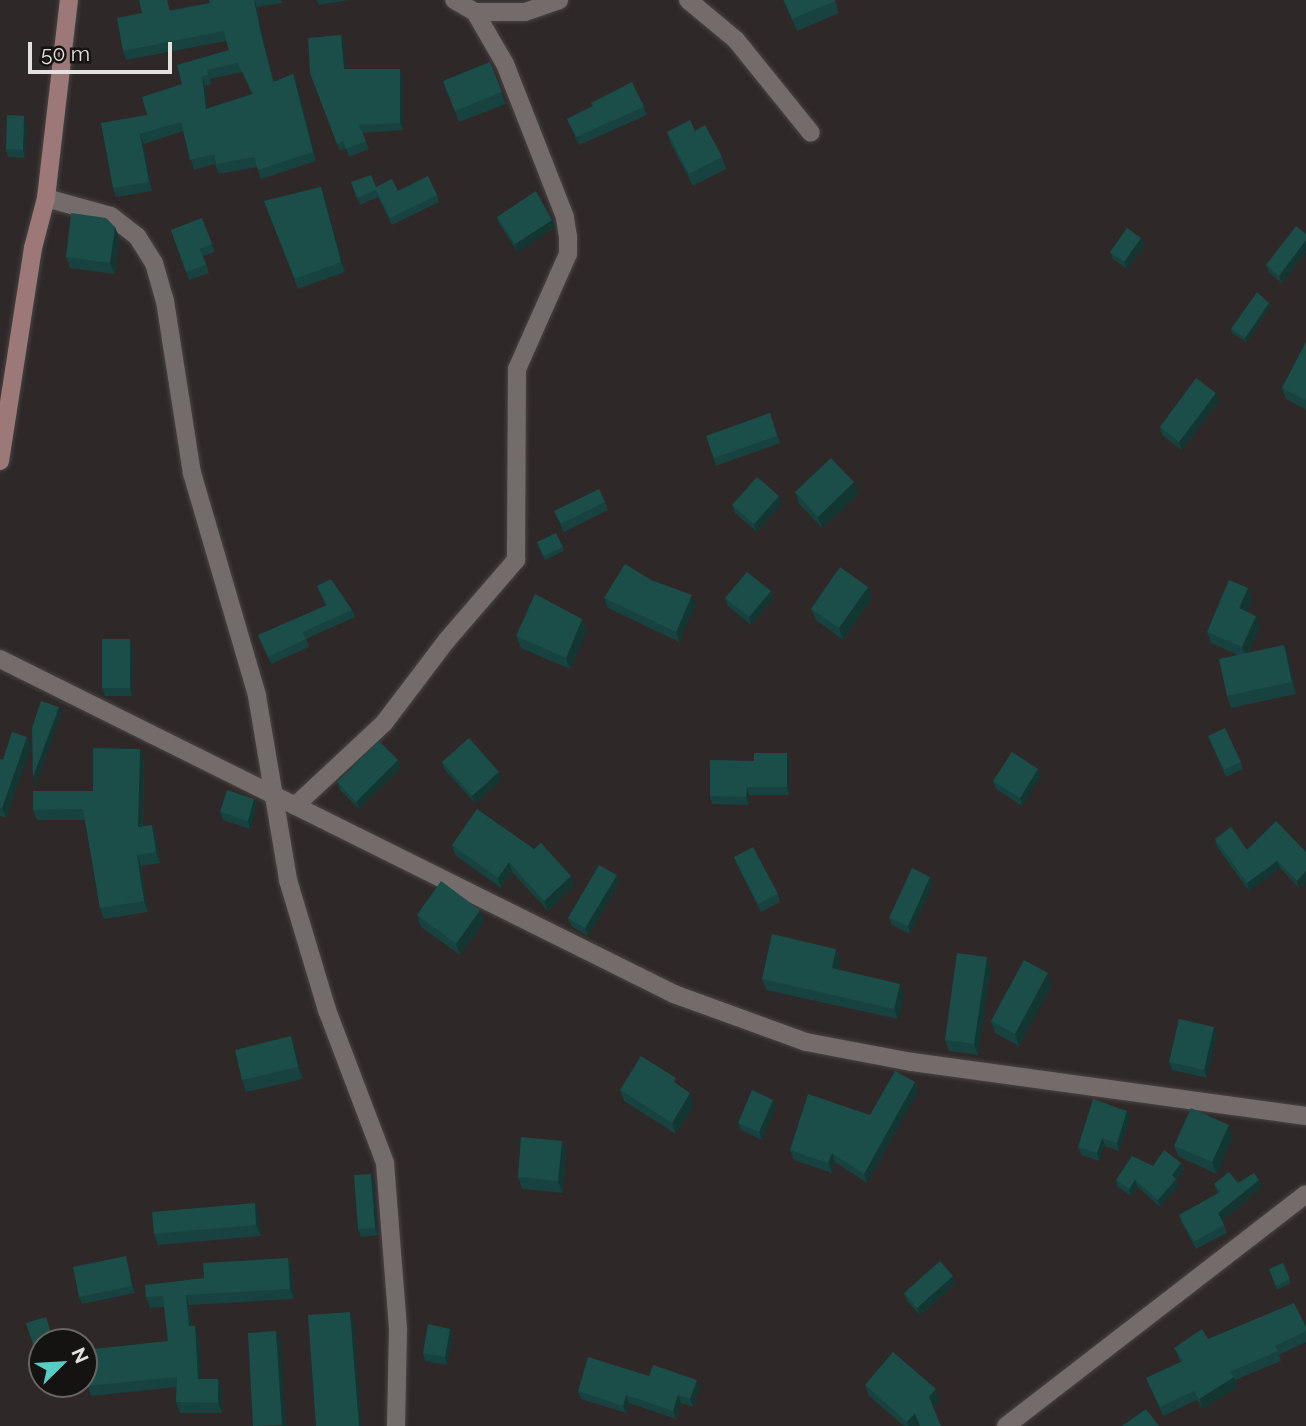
<!DOCTYPE html>
<html>
<head>
<meta charset="utf-8">
<style>
  body { margin:0 }
  #map { position:relative; width:1306px; height:1426px; overflow:hidden; background:#2f2828; font-family:Raleway,sans-serif }
  div>[style] { position:absolute }
  .roads { filter:drop-shadow(0 0 2px #484343) drop-shadow(0 0 2px #484343) }
  .minor>* { height:18px; margin:-9px; padding:0 9px; transform-origin:9px; border-radius:9px; background:#746c6b }
  .tertiary>* { height:18px; margin:-9px; padding:0 9px; transform-origin:9px; border-radius:9px; background:#746c6b }
  .secondary>* { height:18px; margin:-9px; padding:0 9px; transform-origin:9px; border-radius:9px; background:#9c7978 }
  .wall>* { inset:0; background:#17423f }
  .shaded-wall>* { inset:0; background:#133633 }
  .building>* { inset:0; background:#1b4d49 }
  span { translate:-50% -50%; white-space:nowrap; text-align:center; line-height:1.15; -webkit-text-stroke:5px #151212; paint-order:stroke }
  .north { position:absolute; left:28px; top:1328px; width:70px; height:70px; box-sizing:border-box; background:#151212; border:2px solid #686464; border-radius:50%; rotate:66deg; font-size:19px; font-weight:700; line-height:28px; text-align:center; color:#e5e0e0 }
  .north::after { content:''; display:block; margin:auto; width:24px; height:32px; background:#56cec3; clip-path:polygon(50% 0,100% 100%,50% 72%,0 100%) }
  .scale { position:absolute; left:28px; top:42px; width:144px; height:32px; box-sizing:border-box; border:4px solid #e5e0e0; border-top:0; padding-left:9px; font-size:21px; line-height:24px; white-space:nowrap; color:#e5e0e0; -webkit-text-stroke:5px #151212; paint-order:stroke }
</style>
</head>
<body>
<div id="map">
  <div class="roads">
    <div class="minor">
      <div style="left:688px;top:0;width:62px;rotate:39.8deg"></div>
      <div style="left:736px;top:40px;width:119px;rotate:51.1deg"></div>
      <div style="left:475px;top:12px;width:50px"></div>
      <div style="left:525px;top:12px;width:36px;rotate:-19deg"></div>
      <div style="left:46px;top:198px;width:67px;rotate:15.5deg"></div>
      <div style="left:111px;top:216px;width:33px;rotate:38deg"></div>
      <div style="left:137px;top:236px;width:32px;rotate:58deg"></div>
      <div style="left:154px;top:263px;width:40px;rotate:74deg"></div>
      <div style="left:165px;top:301px;width:174px;rotate:81.1deg"></div>
      <div style="left:192px;top:473px;width:232px;rotate:73.7deg"></div>
      <div style="left:257px;top:696px;width:187px;rotate:80.4deg"></div>
      <div style="left:288px;top:880px;width:136px;rotate:73.3deg"></div>
      <div style="left:327px;top:1010px;width:164px;rotate:69.2deg"></div>
      <div style="left:385px;top:1163px;width:168px;rotate:85.5deg"></div>
      <div style="left:398px;top:1330px;width:96px;rotate:91.2deg"></div>
      <div style="left:0;top:659px;width:753px;rotate:26.43deg"></div>
      <div style="left:674px;top:994px;width:140px;rotate:20deg"></div>
      <div style="left:806px;top:1042px;width:108px;rotate:10.7deg"></div>
      <div style="left:912px;top:1062px;width:398px;rotate:7.8deg"></div>
      <div style="left:295px;top:806px;width:122px;rotate:-43deg"></div>
      <div style="left:384px;top:723px;width:104px;rotate:-52.8deg"></div>
      <div style="left:447px;top:640px;width:106px;rotate:-49.2deg"></div>
      <div style="left:516px;top:560px;width:191px;rotate:-89.7deg"></div>
      <div style="left:517px;top:369px;width:126px;rotate:-66.1deg"></div>
      <div style="left:568px;top:254px;width:17px;rotate:-90deg"></div>
      <div style="left:568px;top:237px;width:20px;rotate:-99deg"></div>
      <div style="left:565px;top:217px;width:164px;rotate:-111.4deg"></div>
      <div style="left:505px;top:64px;width:60px;rotate:-120deg"></div>
      <div style="left:475px;top:12px;width:24px;rotate:-150deg"></div>
    </div>
    <div class="tertiary">
      <div style="left:1006px;top:1426px;width:379px;rotate:-37.7deg"></div>
    </div>
    <div class="secondary">
      <div style="left:0;top:461px;width:216px;rotate:-81.2deg"></div>
      <div style="left:33px;top:248px;width:52px;rotate:-75.4deg"></div>
      <div style="left:46px;top:198px;width:199px;rotate:-83.4deg"></div>
    </div>
  </div>
  <div class="wall">
    <div style="clip-path:polygon(evenodd,209px 0,281px 0,282px 3px,257px 7px,264px 43px,274px 82px,293px 74px,297px 83px,316px 161px,261px 179px,257px 167px,219px 174px,215px 164px,194px 170px,183px 131px,144px 144px,152px 191px,116px 197px,113px 188px,147px 115px,182px 84px,229px 50px,226px 41px,126px 60px,123px 51px,142px 13px,171px 10px,210px 3px,209px 0,242px 72px,252px 94px,208px 108px,205px 86px,211px 84px,210px 79px,242px 72px)"></div>
    <div style="clip-path:polygon(317px 0,349px 0,319px 5px)"></div>
    <div style="clip-path:polygon(783px 0,835px 0,839px 13px,797px 31px)"></div>
    <div style="clip-path:polygon(341px 35px,344px 43px,346px 69px,400px 69px,403px 76px,403px 130px,362px 133px,369px 149px,349px 157px,346px 148px,340px 151px,310px 73px)"></div>
    <div style="clip-path:polygon(490px 62px,506px 104px,459px 122px,443px 81px)"></div>
    <div style="clip-path:polygon(592px 106px,644px 107px,647px 115px,579px 145px,567px 119px)"></div>
    <div style="clip-path:polygon(27px 124px,25px 158px,8px 157px,6px 149px)"></div>
    <div style="clip-path:polygon(695px 131px,722px 157px,726px 169px,693px 186px,671px 144px,667px 132px)"></div>
    <div style="clip-path:polygon(351px 182px,398px 191px,437px 195px,439px 202px,392px 225px,378px 197px,360px 205px)"></div>
    <div style="clip-path:polygon(321px 187px,345px 272px,298px 289px,264px 201px)"></div>
    <div style="clip-path:polygon(497px 217px,552px 220px,555px 227px,518px 252px,499px 224px)"></div>
    <div style="clip-path:polygon(202px 218px,215px 252px,203px 256px,209px 273px,189px 280px,171px 230px)"></div>
    <div style="clip-path:polygon(115px 227px,119px 238px,115px 274px,70px 268px,66px 257px)"></div>
    <div style="clip-path:polygon(1306px 234px,1306px 252px,1282px 283px,1269px 273px,1266px 265px)"></div>
    <div style="clip-path:polygon(1141px 238px,1144px 246px,1127px 269px,1113px 259px,1110px 252px)"></div>
    <div style="clip-path:polygon(1270px 307px,1247px 342px,1232px 333px,1231px 329px)"></div>
    <div style="clip-path:polygon(1306px 342px,1306px 410px,1286px 399px,1282px 388px)"></div>
    <div style="clip-path:polygon(1219px 401px,1182px 450px,1162px 435px,1160px 427px)"></div>
    <div style="clip-path:polygon(770px 413px,780px 443px,716px 466px,706px 436px)"></div>
    <div style="clip-path:polygon(795px 492px,859px 494px,822px 528px,799px 504px)"></div>
    <div style="clip-path:polygon(605px 502px,608px 510px,564px 532px,554px 511px)"></div>
    <div style="clip-path:polygon(782px 503px,757px 532px,735px 513px,732px 505px)"></div>
    <div style="clip-path:polygon(538px 546px,563px 547px,564px 551px,545px 560px)"></div>
    <div style="clip-path:polygon(651px 580px,696px 605px,679px 642px,608px 608px,604px 598px)"></div>
    <div style="clip-path:polygon(317px 586px,352px 610px,355px 617px,306px 639px,309px 647px,271px 664px,258px 635px,326px 606px)"></div>
    <div style="clip-path:polygon(868px 587px,872px 598px,843px 640px,816px 620px,811px 609px)"></div>
    <div style="clip-path:polygon(1248px 588px,1252px 600px,1247px 612px,1256px 616px,1260px 627px,1249px 653px,1284px 645px,1288px 657px,1296px 694px,1231px 708px,1227px 696px,1238px 655px,1211px 643px,1207px 632px)"></div>
    <div style="clip-path:polygon(771px 591px,773px 599px,751px 625px,728px 606px,725px 598px)"></div>
    <div style="clip-path:polygon(582px 619px,587px 631px,570px 669px,521px 648px,516px 636px)"></div>
    <div style="clip-path:polygon(133px 647px,132px 696px,105px 696px,102px 688px)"></div>
    <div style="clip-path:polygon(1208px 736px,1241px 762px,1243px 769px,1226px 777px)"></div>
    <div style="clip-path:polygon(31px 747px,6px 818px,0 816px,0 759px,3px 760px)"></div>
    <div style="clip-path:polygon(140px 749px,144px 760px,143px 826px,156px 836px,160px 863px,141px 866px,148px 912px,104px 919px,100px 908px,85px 820px,37px 820px,33px 810px,93px 791px)"></div>
    <div style="clip-path:polygon(398px 760px,401px 768px,359px 809px,340px 790px,337px 782px)"></div>
    <div style="clip-path:polygon(754px 761px,790px 761px,789px 795px,749px 795px,749px 805px,712px 804px,710px 796px)"></div>
    <div style="clip-path:polygon(442px 762px,502px 780px,475px 803px,445px 770px)"></div>
    <div style="clip-path:polygon(1041px 776px,1022px 806px,996px 789px,993px 781px)"></div>
    <div style="clip-path:polygon(254px 799px,257px 807px,250px 829px,223px 820px,220px 812px)"></div>
    <div style="clip-path:polygon(1276px 821px,1299px 888px,1280px 868px,1249px 891px,1217px 847px,1215px 839px,1247px 850px)"></div>
    <div style="clip-path:polygon(452px 845px,534px 849px,571px 876px,574px 886px,548px 911px,512px 872px,501px 888px,455px 855px)"></div>
    <div style="clip-path:polygon(734px 857px,778px 894px,780px 902px,761px 912px,737px 865px)"></div>
    <div style="clip-path:polygon(617px 875px,619px 883px,588px 936px,571px 926px,568px 918px)"></div>
    <div style="clip-path:polygon(933px 885px,910px 934px,892px 925px,889px 918px)"></div>
    <div style="clip-path:polygon(480px 910px,484px 921px,460px 955px,421px 927px,417px 915px)"></div>
    <div style="clip-path:polygon(836px 949px,840px 960px,838px 970px,904px 995px,898px 1019px,766px 990px,762px 979px)"></div>
    <div style="clip-path:polygon(987px 957px,991px 968px,978px 1055px,949px 1051px,945px 1040px)"></div>
    <div style="clip-path:polygon(1052px 985px,1019px 1046px,995px 1033px,991px 1021px)"></div>
    <div style="clip-path:polygon(1217px 1034px,1207px 1078px,1172px 1070px,1169px 1062px)"></div>
    <div style="clip-path:polygon(295px 1048px,303px 1079px,246px 1092px,242px 1080px)"></div>
    <div style="clip-path:polygon(915px 1082px,918px 1092px,867px 1183px,835px 1162px,832px 1173px,794px 1160px,790px 1150px,870px 1115px)"></div>
    <div style="clip-path:polygon(620px 1090px,694px 1105px,676px 1134px,624px 1101px)"></div>
    <div style="clip-path:polygon(776px 1107px,762px 1140px,741px 1130px,738px 1123px)"></div>
    <div style="clip-path:polygon(1130px 1118px,1119px 1151px,1105px 1146px,1099px 1161px,1081px 1155px,1078px 1147px)"></div>
    <div style="clip-path:polygon(1233px 1137px,1217px 1174px,1179px 1157px,1174px 1146px)"></div>
    <div style="clip-path:polygon(562px 1141px,566px 1153px,563px 1193px,522px 1189px,518px 1177px)"></div>
    <div style="clip-path:polygon(1181px 1163px,1184px 1170px,1177px 1180px,1179px 1186px,1160px 1207px,1138px 1187px,1131px 1196px,1118px 1187px,1116px 1180px,1153px 1166px)"></div>
    <div style="clip-path:polygon(1259px 1180px,1262px 1188px,1222px 1220px,1227px 1233px,1196px 1249px,1182px 1223px,1179px 1215px,1218px 1194px,1214px 1184px)"></div>
    <div style="clip-path:polygon(374px 1182px,378px 1235px,361px 1237px,358px 1229px)"></div>
    <div style="clip-path:polygon(259px 1214px,261px 1236px,158px 1245px,154px 1234px)"></div>
    <div style="clip-path:polygon(126px 1256px,128px 1264px,135px 1293px,82px 1304px,79px 1297px)"></div>
    <div style="clip-path:polygon(288px 1258px,292px 1269px,294px 1299px,189px 1305px,192px 1326px,199px 1336px,201px 1379px,222px 1389px,222px 1413px,180px 1413px,176px 1402px,177px 1387px,91px 1396px,88px 1386px,168px 1341px,164px 1307px,150px 1308px,146px 1297px)"></div>
    <div style="clip-path:polygon(1283px 1263px,1291px 1283px,1277px 1290px,1269px 1269px)"></div>
    <div style="clip-path:polygon(953px 1276px,955px 1284px,920px 1315px,907px 1301px,904px 1293px)"></div>
    <div style="clip-path:polygon(1306px 1327px,1306px 1342px,1279px 1355px,1281px 1361px,1235px 1380px,1237px 1387px,1203px 1409px,1197px 1400px,1163px 1416px,1146px 1378px,1181px 1362px,1174px 1348px,1208px 1339px)"></div>
    <div style="clip-path:polygon(450px 1329px,453px 1336px,447px 1365px,425px 1361px,423px 1353px)"></div>
    <div style="clip-path:polygon(42px 1342px,42px 1359px,39px 1360px,36px 1353px)"></div>
    <div style="clip-path:polygon(649px 1376px,700px 1388px,693px 1407px,681px 1403px,676px 1419px,629px 1403px,626px 1413px,581px 1399px,578px 1391px)"></div>
    <div style="clip-path:polygon(865px 1385px,940px 1399px,917px 1426px,904px 1426px,869px 1396px)"></div>
  </div>
  <div class="shaded-wall">
    <div style="clip-path:polygon(254px 0,257px 7px,264px 43px,276px 91px,261px 34px)"></div>
    <div style="clip-path:polygon(341px 35px,344px 43px,347px 77px,344px 69px)"></div>
    <div style="clip-path:polygon(400px 69px,403px 76px,403px 130px,400px 123px)"></div>
    <div style="clip-path:polygon(293px 74px,297px 83px,316px 161px,313px 152px)"></div>
    <div style="clip-path:polygon(202px 76px,205px 86px,210px 118px,206px 109px)"></div>
    <div style="clip-path:polygon(24px 116px,27px 124px,25px 158px,23px 150px)"></div>
    <div style="clip-path:polygon(140px 134px,144px 144px,152px 191px,149px 182px)"></div>
    <div style="clip-path:polygon(321px 187px,325px 197px,345px 272px,341px 262px)"></div>
    <div style="clip-path:polygon(552px 220px,555px 227px,518px 252px,515px 244px)"></div>
    <div style="clip-path:polygon(115px 227px,119px 238px,115px 274px,110px 263px)"></div>
    <div style="clip-path:polygon(1141px 238px,1144px 246px,1127px 269px,1124px 262px)"></div>
    <div style="clip-path:polygon(1306px 240px,1306px 252px,1282px 283px,1279px 276px)"></div>
    <div style="clip-path:polygon(1269px 303px,1270px 307px,1247px 342px,1245px 338px)"></div>
    <div style="clip-path:polygon(1216px 393px,1219px 401px,1182px 450px,1179px 442px)"></div>
    <div style="clip-path:polygon(854px 482px,859px 494px,822px 528px,818px 517px)"></div>
    <div style="clip-path:polygon(779px 496px,782px 503px,757px 532px,754px 524px)"></div>
    <div style="clip-path:polygon(868px 587px,872px 598px,843px 640px,839px 628px)"></div>
    <div style="clip-path:polygon(1248px 588px,1252px 600px,1243px 620px,1239px 608px)"></div>
    <div style="clip-path:polygon(771px 591px,773px 599px,751px 625px,749px 617px)"></div>
    <div style="clip-path:polygon(692px 595px,696px 605px,679px 642px,676px 632px)"></div>
    <div style="clip-path:polygon(1256px 616px,1260px 627px,1247px 658px,1242px 647px)"></div>
    <div style="clip-path:polygon(582px 619px,587px 631px,570px 669px,566px 658px)"></div>
    <div style="clip-path:polygon(130px 639px,133px 647px,132px 696px,130px 688px)"></div>
    <div style="clip-path:polygon(1284px 645px,1288px 657px,1296px 694px,1292px 682px)"></div>
    <div style="clip-path:polygon(59px 707px,61px 715px,36px 785px,33px 777px)"></div>
    <div style="clip-path:polygon(27px 737px,31px 747px,6px 818px,2px 808px)"></div>
    <div style="clip-path:polygon(140px 749px,144px 760px,142px 838px,138px 827px)"></div>
    <div style="clip-path:polygon(787px 753px,790px 761px,789px 795px,787px 787px)"></div>
    <div style="clip-path:polygon(398px 760px,401px 768px,359px 809px,356px 802px)"></div>
    <div style="clip-path:polygon(1038px 769px,1041px 776px,1022px 806px,1020px 798px)"></div>
    <div style="clip-path:polygon(499px 772px,502px 780px,475px 803px,472px 796px)"></div>
    <div style="clip-path:polygon(747px 787px,749px 795px,749px 805px,746px 797px)"></div>
    <div style="clip-path:polygon(254px 799px,257px 807px,250px 829px,248px 821px)"></div>
    <div style="clip-path:polygon(152px 825px,156px 836px,160px 863px,156px 852px)"></div>
    <div style="clip-path:polygon(137px 855px,141px 866px,148px 912px,144px 901px)"></div>
    <div style="clip-path:polygon(1277px 861px,1280px 868px,1249px 891px,1247px 883px)"></div>
    <div style="clip-path:polygon(509px 862px,512px 872px,501px 888px,498px 878px)"></div>
    <div style="clip-path:polygon(1306px 871px,1306px 882px,1299px 888px,1297px 881px)"></div>
    <div style="clip-path:polygon(617px 875px,619px 883px,588px 936px,585px 928px)"></div>
    <div style="clip-path:polygon(571px 876px,574px 886px,548px 911px,544px 901px)"></div>
    <div style="clip-path:polygon(930px 877px,933px 885px,910px 934px,908px 926px)"></div>
    <div style="clip-path:polygon(480px 910px,484px 921px,460px 955px,456px 944px)"></div>
    <div style="clip-path:polygon(836px 949px,840px 960px,836px 979px,832px 968px)"></div>
    <div style="clip-path:polygon(987px 957px,991px 968px,978px 1055px,974px 1044px)"></div>
    <div style="clip-path:polygon(1048px 973px,1052px 985px,1019px 1046px,1015px 1034px)"></div>
    <div style="clip-path:polygon(900px 984px,904px 995px,898px 1019px,894px 1009px)"></div>
    <div style="clip-path:polygon(1214px 1027px,1217px 1034px,1207px 1078px,1204px 1070px)"></div>
    <div style="clip-path:polygon(291px 1036px,295px 1048px,303px 1079px,298px 1067px)"></div>
    <div style="clip-path:polygon(915px 1082px,918px 1092px,867px 1183px,864px 1174px)"></div>
    <div style="clip-path:polygon(690px 1093px,694px 1105px,676px 1134px,672px 1123px)"></div>
    <div style="clip-path:polygon(773px 1100px,776px 1107px,762px 1140px,759px 1132px)"></div>
    <div style="clip-path:polygon(1127px 1111px,1130px 1118px,1119px 1151px,1117px 1143px)"></div>
    <div style="clip-path:polygon(1229px 1125px,1233px 1137px,1217px 1174px,1212px 1162px)"></div>
    <div style="clip-path:polygon(1102px 1138px,1105px 1146px,1099px 1161px,1097px 1153px)"></div>
    <div style="clip-path:polygon(562px 1141px,566px 1153px,563px 1193px,558px 1181px)"></div>
    <div style="clip-path:polygon(832px 1153px,835px 1162px,832px 1173px,828px 1163px)"></div>
    <div style="clip-path:polygon(1181px 1163px,1184px 1170px,1177px 1180px,1179px 1186px,1160px 1207px,1158px 1200px,1172px 1175px)"></div>
    <div style="clip-path:polygon(371px 1174px,374px 1182px,378px 1235px,375px 1228px)"></div>
    <div style="clip-path:polygon(1135px 1180px,1138px 1187px,1131px 1196px,1129px 1189px)"></div>
    <div style="clip-path:polygon(1259px 1180px,1262px 1188px,1221px 1221px,1218px 1213px)"></div>
    <div style="clip-path:polygon(255px 1203px,259px 1214px,261px 1236px,256px 1225px)"></div>
    <div style="clip-path:polygon(126px 1256px,128px 1264px,135px 1293px,132px 1286px)"></div>
    <div style="clip-path:polygon(288px 1258px,292px 1269px,294px 1299px,290px 1289px)"></div>
    <div style="clip-path:polygon(953px 1276px,955px 1284px,920px 1315px,917px 1308px)"></div>
    <div style="clip-path:polygon(186px 1295px,189px 1305px,193px 1336px,189px 1326px)"></div>
    <div style="clip-path:polygon(350px 1312px,354px 1324px,362px 1426px,359px 1426px)"></div>
    <div style="clip-path:polygon(195px 1326px,199px 1336px,202px 1389px,198px 1379px)"></div>
    <div style="clip-path:polygon(450px 1329px,453px 1336px,447px 1365px,445px 1357px)"></div>
    <div style="clip-path:polygon(276px 1331px,281px 1343px,286px 1426px,283px 1426px,282px 1425px)"></div>
    <div style="clip-path:polygon(1234px 1377px,1237px 1387px,1203px 1409px,1199px 1399px)"></div>
    <div style="clip-path:polygon(218px 1379px,222px 1389px,222px 1413px,218px 1403px)"></div>
    <div style="clip-path:polygon(697px 1380px,700px 1388px,693px 1407px,690px 1399px)"></div>
    <div style="clip-path:polygon(936px 1389px,940px 1399px,933px 1408px,929px 1397px)"></div>
    <div style="clip-path:polygon(626px 1395px,629px 1403px,626px 1413px,623px 1406px)"></div>
    <div style="clip-path:polygon(678px 1395px,681px 1403px,676px 1419px,673px 1411px)"></div>
    <div style="clip-path:polygon(915px 1413px,919px 1424px,917px 1426px,909px 1426px,907px 1422px)"></div>
  </div>
  <div class="building">
    <div style="clip-path:polygon(evenodd,139px 0,167px 0,170px 11px,210px 3px,209px 0,254px 0,261px 34px,273px 82px,293px 74px,313px 152px,258px 170px,254px 157px,216px 164px,214px 154px,190px 160px,181px 122px,140px 134px,149px 182px,113px 188px,101px 123px,147px 115px,142px 97px,182px 84px,177px 65px,229px 50px,224px 31px,123px 51px,117px 18px,142px 13px,139px 0,238px 63px,253px 94px,206px 109px,202px 76px,208px 75px,207px 70px,238px 63px)"></div>
    <div style="clip-path:polygon(784px 0,835px 0,835px 1px,792px 19px)"></div>
    <div style="clip-path:polygon(341px 35px,344px 69px,400px 69px,400px 123px,359px 125px,366px 141px,346px 149px,343px 141px,337px 144px,310px 73px,308px 38px)"></div>
    <div style="clip-path:polygon(490px 62px,502px 92px,455px 111px,443px 81px)"></div>
    <div style="clip-path:polygon(632px 82px,644px 107px,576px 137px,567px 119px,593px 106px,591px 103px)"></div>
    <div style="clip-path:polygon(7px 115px,24px 116px,23px 150px,6px 149px)"></div>
    <div style="clip-path:polygon(690px 120px,695px 131px,705px 125px,722px 157px,689px 174px,667px 132px)"></div>
    <div style="clip-path:polygon(371px 175px,376px 187px,392px 179px,398px 191px,428px 176px,437px 195px,390px 218px,376px 190px,357px 198px,351px 182px)"></div>
    <div style="clip-path:polygon(321px 187px,341px 262px,295px 279px,264px 201px)"></div>
    <div style="clip-path:polygon(536px 191px,552px 220px,515px 244px,497px 217px)"></div>
    <div style="clip-path:polygon(71px 213px,106px 218px,115px 227px,110px 263px,66px 257px)"></div>
    <div style="clip-path:polygon(202px 218px,212px 244px,200px 249px,206px 265px,186px 272px,171px 230px)"></div>
    <div style="clip-path:polygon(1296px 226px,1306px 234px,1306px 240px,1279px 276px,1266px 265px)"></div>
    <div style="clip-path:polygon(1127px 228px,1141px 238px,1124px 262px,1110px 252px)"></div>
    <div style="clip-path:polygon(1257px 292px,1269px 303px,1245px 338px,1231px 329px)"></div>
    <div style="clip-path:polygon(1306px 342px,1306px 397px,1305px 400px,1282px 388px)"></div>
    <div style="clip-path:polygon(1196px 378px,1216px 393px,1179px 442px,1160px 427px)"></div>
    <div style="clip-path:polygon(770px 413px,777px 436px,714px 458px,706px 436px)"></div>
    <div style="clip-path:polygon(831px 458px,854px 482px,818px 517px,795px 492px)"></div>
    <div style="clip-path:polygon(757px 477px,779px 496px,754px 524px,732px 505px)"></div>
    <div style="clip-path:polygon(599px 489px,605px 502px,561px 524px,554px 511px)"></div>
    <div style="clip-path:polygon(556px 533px,563px 547px,544px 556px,537px 542px)"></div>
    <div style="clip-path:polygon(625px 564px,651px 580px,692px 595px,676px 632px,604px 598px)"></div>
    <div style="clip-path:polygon(840px 567px,868px 587px,839px 628px,811px 609px)"></div>
    <div style="clip-path:polygon(747px 572px,771px 591px,749px 617px,725px 598px)"></div>
    <div style="clip-path:polygon(331px 579px,352px 610px,303px 632px,306px 639px,268px 657px,258px 635px,327px 605px,317px 586px)"></div>
    <div style="clip-path:polygon(1229px 580px,1248px 588px,1239px 608px,1256px 616px,1242px 647px,1207px 632px)"></div>
    <div style="clip-path:polygon(535px 594px,582px 619px,566px 658px,516px 636px)"></div>
    <div style="clip-path:polygon(102px 639px,130px 639px,130px 688px,102px 688px)"></div>
    <div style="clip-path:polygon(1284px 645px,1292px 682px,1227px 696px,1219px 659px)"></div>
    <div style="clip-path:polygon(41px 701px,59px 707px,33px 777px,32px 728px)"></div>
    <div style="clip-path:polygon(1225px 728px,1241px 762px,1224px 770px,1208px 736px)"></div>
    <div style="clip-path:polygon(12px 732px,27px 737px,2px 808px,0 807px,0 759px,3px 760px)"></div>
    <div style="clip-path:polygon(469px 738px,499px 772px,472px 796px,442px 762px)"></div>
    <div style="clip-path:polygon(379px 741px,398px 760px,356px 802px,337px 782px)"></div>
    <div style="clip-path:polygon(93px 748px,140px 749px,138px 827px,152px 825px,156px 852px,137px 855px,144px 901px,100px 908px,83px 809px,33px 810px,33px 791px,93px 791px)"></div>
    <div style="clip-path:polygon(1012px 752px,1038px 769px,1020px 798px,993px 781px)"></div>
    <div style="clip-path:polygon(754px 753px,787px 753px,787px 787px,747px 787px,746px 797px,710px 796px,710px 760px,754px 761px)"></div>
    <div style="clip-path:polygon(227px 790px,254px 799px,248px 821px,220px 812px)"></div>
    <div style="clip-path:polygon(477px 809px,534px 849px,541px 843px,571px 876px,544px 901px,509px 862px,498px 878px,452px 845px)"></div>
    <div style="clip-path:polygon(1276px 821px,1306px 852px,1306px 871px,1297px 881px,1277px 861px,1247px 883px,1215px 839px,1231px 827px,1247px 850px)"></div>
    <div style="clip-path:polygon(753px 847px,778px 894px,758px 904px,734px 857px)"></div>
    <div style="clip-path:polygon(599px 865px,617px 875px,585px 928px,568px 918px)"></div>
    <div style="clip-path:polygon(912px 868px,930px 877px,908px 926px,889px 918px)"></div>
    <div style="clip-path:polygon(441px 881px,480px 910px,456px 944px,417px 915px)"></div>
    <div style="clip-path:polygon(772px 934px,836px 949px,832px 968px,900px 984px,894px 1009px,762px 979px)"></div>
    <div style="clip-path:polygon(957px 953px,987px 957px,974px 1044px,945px 1040px)"></div>
    <div style="clip-path:polygon(1024px 960px,1048px 973px,1015px 1034px,991px 1021px)"></div>
    <div style="clip-path:polygon(1179px 1019px,1214px 1027px,1204px 1070px,1169px 1062px)"></div>
    <div style="clip-path:polygon(291px 1036px,298px 1067px,242px 1080px,235px 1050px)"></div>
    <div style="clip-path:polygon(641px 1056px,676px 1078px,674px 1082px,690px 1093px,672px 1123px,620px 1090px)"></div>
    <div style="clip-path:polygon(895px 1071px,915px 1082px,864px 1174px,832px 1153px,828px 1163px,790px 1150px,808px 1094px,870px 1115px)"></div>
    <div style="clip-path:polygon(752px 1090px,773px 1100px,759px 1132px,738px 1123px)"></div>
    <div style="clip-path:polygon(1093px 1099px,1127px 1111px,1117px 1143px,1102px 1138px,1097px 1153px,1078px 1147px)"></div>
    <div style="clip-path:polygon(1191px 1108px,1229px 1125px,1212px 1162px,1174px 1146px)"></div>
    <div style="clip-path:polygon(521px 1137px,562px 1141px,558px 1181px,518px 1177px)"></div>
    <div style="clip-path:polygon(1164px 1150px,1181px 1163px,1172px 1175px,1176px 1179px,1158px 1200px,1135px 1180px,1129px 1189px,1116px 1180px,1132px 1156px,1153px 1166px)"></div>
    <div style="clip-path:polygon(1229px 1172px,1238px 1183px,1254px 1173px,1259px 1180px,1218px 1213px,1224px 1225px,1194px 1242px,1179px 1215px,1220px 1192px,1214px 1184px)"></div>
    <div style="clip-path:polygon(371px 1174px,375px 1228px,358px 1229px,354px 1175px)"></div>
    <div style="clip-path:polygon(255px 1203px,256px 1225px,154px 1234px,152px 1212px)"></div>
    <div style="clip-path:polygon(126px 1256px,132px 1286px,79px 1297px,73px 1267px)"></div>
    <div style="clip-path:polygon(288px 1258px,290px 1289px,186px 1295px,189px 1326px,195px 1326px,198px 1379px,218px 1379px,218px 1403px,176px 1402px,177px 1377px,88px 1386px,84px 1350px,168px 1341px,163px 1296px,146px 1297px,145px 1285px,204px 1278px,203px 1263px)"></div>
    <div style="clip-path:polygon(940px 1261px,953px 1276px,917px 1308px,904px 1293px)"></div>
    <div style="clip-path:polygon(1283px 1263px,1290px 1279px,1276px 1286px,1269px 1269px)"></div>
    <div style="clip-path:polygon(1294px 1303px,1306px 1327px,1306px 1331px,1275px 1346px,1278px 1351px,1230px 1372px,1234px 1377px,1199px 1399px,1194px 1391px,1160px 1407px,1146px 1378px,1183px 1361px,1174px 1348px,1202px 1329px,1208px 1339px)"></div>
    <div style="clip-path:polygon(350px 1312px,359px 1426px,316px 1426px,308px 1315px)"></div>
    <div style="clip-path:polygon(46px 1317px,54px 1342px,42px 1342px,42px 1351px,36px 1353px,26px 1323px)"></div>
    <div style="clip-path:polygon(428px 1324px,450px 1329px,445px 1357px,423px 1353px)"></div>
    <div style="clip-path:polygon(276px 1331px,282px 1425px,253px 1426px,248px 1333px)"></div>
    <div style="clip-path:polygon(893px 1352px,936px 1389px,929px 1397px,941px 1426px,920px 1426px,915px 1413px,907px 1422px,865px 1385px)"></div>
    <div style="clip-path:polygon(588px 1357px,649px 1376px,653px 1365px,697px 1380px,690px 1399px,678px 1395px,673px 1411px,626px 1395px,623px 1406px,578px 1391px)"></div>
    <div style="clip-path:polygon(1146px 1409px,1159px 1426px,1122px 1426px)"></div>
  </div>
  <div class="north">N</div>
  <div class="scale">50 m</div>
</div>
</body>
</html>
